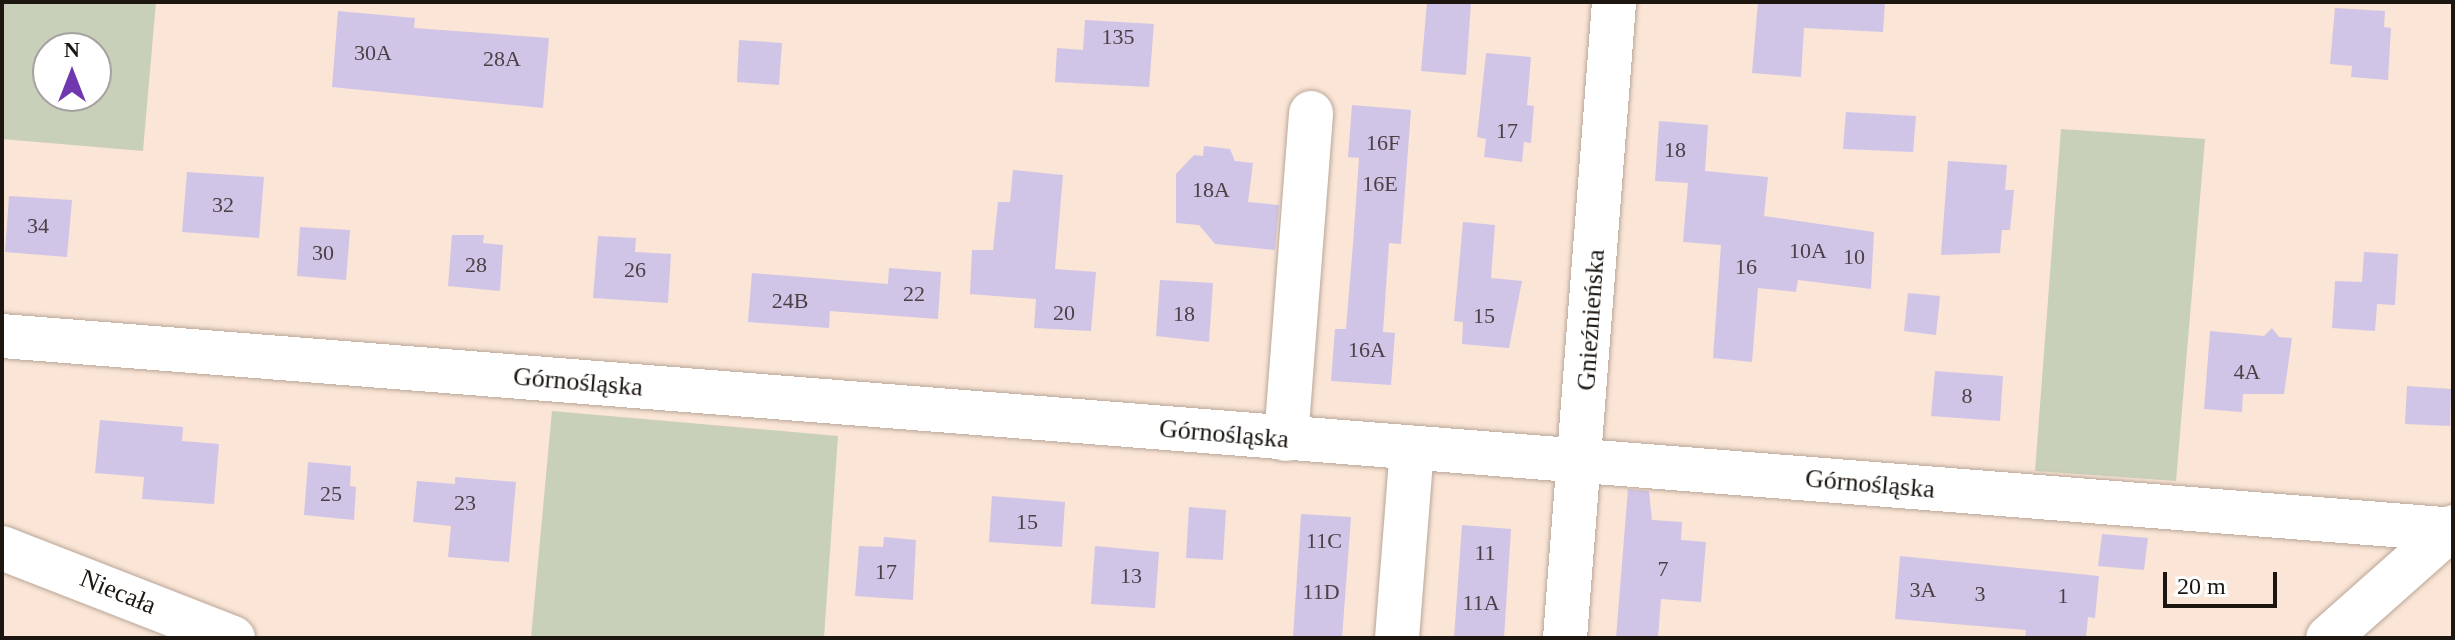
<!DOCTYPE html>
<html>
<head>
<meta charset="utf-8">
<style>
  body { margin:0 }
  #map { position:relative; width:2455px; height:640px; overflow:hidden; background:#fae5d6; font-family:Georgia,serif }
  div>[style] { position:absolute }
  .green>* { inset:0; background:#c9d0b9 }
  .building>* { inset:0; background:#d1c5e7 }
  .roads { filter:drop-shadow(0 0 2px #b9a698) drop-shadow(0 0 2px #b9a698) }
  .minor>* { height:44px; margin:-22px; padding:0 22px; transform-origin:22px; border-radius:22px; background:#fff }
  span { translate:-50% -50%; white-space:nowrap; text-align:center; line-height:1.15; -webkit-text-stroke:7px #fff; paint-order:stroke }
  .number-label { font-size:22px; color:#494146 }
  .number-label span { -webkit-text-stroke-width:0 }
  .street-label { font-size:26px; color:#1c1510 }
  .frame { position:absolute; inset:0; border:4px solid #1c1510; pointer-events:none }
  .north { position:absolute; left:32px; top:32px; width:80px; height:80px; box-sizing:border-box; background:#fff; border:2px solid #a4a19f; border-radius:50%; rotate:0deg; font-size:22px; font-weight:700; line-height:32px; text-align:center; color:#1c1510 }
  .north::after { content:''; display:block; margin:auto; width:28px; height:36px; background:#7038ae; clip-path:polygon(50% 0,100% 100%,50% 72%,0 100%) }
  .scale { position:absolute; left:2163px; top:572px; width:114px; height:36px; box-sizing:border-box; border:4px solid #1c1510; border-top:0; padding-left:10px; font-size:24px; line-height:28px; white-space:nowrap; color:#1c1510; -webkit-text-stroke:6px #fff; paint-order:stroke }
</style>
</head>
<body>
<div id="map">
  <div class="green">
    <div style="clip-path:polygon(evenodd,2px 2px,156px 2px,143px 151px,2px 139px,2px 2px,48px 48px,96px 48px,96px 96px,48px 96px,48px 48px)"></div>
    <div style="clip-path:polygon(2061px 129px,2205px 139px,2176px 481px,2035px 471px)"></div>
    <div style="clip-path:polygon(552px 411px,838px 436px,824px 638px,531px 638px)"></div>
  </div>
  <div class="building">
    <div style="clip-path:polygon(1427px 2px,1471px 2px,1466px 75px,1421px 71px)"></div>
    <div style="clip-path:polygon(1758px 2px,1885px 2px,1883px 32px,1804px 28px,1801px 77px,1752px 73px)"></div>
    <div style="clip-path:polygon(2335px 8px,2385px 11px,2384px 27px,2391px 28px,2388px 80px,2351px 77px,2352px 66px,2330px 64px)"></div>
    <div style="clip-path:polygon(338px 11px,415px 18px,414px 28px,549px 38px,543px 108px,332px 87px)"></div>
    <div style="clip-path:polygon(1085px 20px,1154px 24px,1149px 87px,1055px 82px,1057px 48px,1083px 50px)"></div>
    <div style="clip-path:polygon(739px 40px,782px 43px,779px 85px,737px 82px)"></div>
    <div style="clip-path:polygon(1486px 53px,1531px 57px,1527px 105px,1534px 106px,1531px 143px,1524px 142px,1522px 162px,1484px 157px,1486px 139px,1477px 137px)"></div>
    <div style="clip-path:polygon(1352px 105px,1411px 110px,1401px 244px,1389px 243px,1383px 332px,1395px 333px,1391px 385px,1331px 381px,1335px 329px,1346px 329px,1353px 244px,1359px 158px,1348px 157px)"></div>
    <div style="clip-path:polygon(1846px 112px,1916px 116px,1913px 152px,1843px 149px)"></div>
    <div style="clip-path:polygon(1659px 121px,1708px 125px,1705px 171px,1768px 177px,1764px 216px,1874px 232px,1871px 289px,1798px 280px,1796px 292px,1758px 288px,1752px 362px,1713px 358px,1721px 245px,1683px 242px,1688px 183px,1655px 181px)"></div>
    <div style="clip-path:polygon(1204px 146px,1230px 149px,1235px 161px,1253px 163px,1248px 202px,1279px 205px,1275px 250px,1215px 244px,1199px 225px,1176px 223px,1176px 174px,1194px 155px,1203px 156px)"></div>
    <div style="clip-path:polygon(1948px 161px,2007px 165px,2005px 190px,2014px 190px,2010px 230px,2002px 230px,2000px 253px,1941px 255px)"></div>
    <div style="clip-path:polygon(1013px 170px,1063px 175px,1055px 269px,1096px 272px,1091px 331px,1034px 328px,1036px 299px,970px 294px,972px 250px,993px 250px,998px 202px,1010px 202px)"></div>
    <div style="clip-path:polygon(187px 172px,264px 177px,259px 238px,182px 232px)"></div>
    <div style="clip-path:polygon(9px 196px,72px 200px,67px 257px,5px 252px)"></div>
    <div style="clip-path:polygon(1463px 222px,1495px 225px,1491px 278px,1522px 281px,1509px 348px,1462px 344px,1463px 322px,1454px 321px)"></div>
    <div style="clip-path:polygon(300px 227px,350px 230px,346px 280px,297px 276px)"></div>
    <div style="clip-path:polygon(452px 235px,484px 235px,483px 243px,503px 245px,500px 291px,448px 286px)"></div>
    <div style="clip-path:polygon(598px 236px,636px 238px,635px 252px,671px 254px,668px 303px,593px 298px)"></div>
    <div style="clip-path:polygon(2364px 252px,2398px 254px,2395px 305px,2377px 304px,2375px 331px,2332px 328px,2335px 281px,2362px 282px)"></div>
    <div style="clip-path:polygon(889px 268px,941px 272px,938px 319px,830px 311px,829px 328px,748px 322px,752px 273px,888px 284px)"></div>
    <div style="clip-path:polygon(1160px 280px,1213px 283px,1209px 342px,1156px 336px)"></div>
    <div style="clip-path:polygon(1908px 293px,1940px 296px,1936px 335px,1904px 331px)"></div>
    <div style="clip-path:polygon(2272px 328px,2279px 337px,2292px 338px,2284px 394px,2243px 394px,2242px 412px,2204px 409px,2210px 331px,2264px 336px)"></div>
    <div style="clip-path:polygon(1935px 371px,2003px 376px,2000px 421px,1931px 416px)"></div>
    <div style="clip-path:polygon(2407px 386px,2451px 389px,2450px 426px,2405px 424px)"></div>
    <div style="clip-path:polygon(100px 420px,183px 427px,182px 441px,219px 444px,214px 504px,142px 499px,144px 477px,95px 473px)"></div>
    <div style="clip-path:polygon(308px 462px,351px 466px,350px 486px,356px 487px,354px 520px,304px 515px)"></div>
    <div style="clip-path:polygon(455px 477px,516px 482px,509px 562px,448px 557px,451px 526px,413px 522px,417px 481px,455px 484px)"></div>
    <div style="clip-path:polygon(1628px 489px,1649px 491px,1652px 520px,1682px 522px,1681px 540px,1706px 542px,1701px 602px,1661px 599px,1658px 638px,1616px 638px)"></div>
    <div style="clip-path:polygon(992px 496px,1065px 502px,1062px 547px,989px 542px)"></div>
    <div style="clip-path:polygon(1189px 507px,1226px 510px,1223px 560px,1186px 558px)"></div>
    <div style="clip-path:polygon(1301px 514px,1351px 517px,1342px 638px,1293px 638px)"></div>
    <div style="clip-path:polygon(1462px 525px,1511px 529px,1504px 638px,1454px 638px)"></div>
    <div style="clip-path:polygon(2102px 534px,2148px 538px,2144px 570px,2098px 566px)"></div>
    <div style="clip-path:polygon(884px 537px,916px 540px,913px 600px,855px 596px,859px 546px,883px 547px)"></div>
    <div style="clip-path:polygon(1095px 546px,1159px 552px,1155px 608px,1091px 604px)"></div>
    <div style="clip-path:polygon(1900px 556px,2099px 576px,2095px 618px,2088px 617px,2086px 638px,2025px 638px,2026px 630px,1895px 619px)"></div>
  </div>
  <div class="roads">
    <div class="minor">
      <div style="left:2px;top:336px;width:2452px;rotate:4.52deg"></div>
      <div style="left:1286px;top:439px;width:327px;rotate:-85.6deg"></div>
      <div style="left:2px;top:548px;width:248px;rotate:21.3deg"></div>
      <div style="left:1397px;top:638px;width:191px;rotate:-85.5deg"></div>
      <div style="left:1565px;top:638px;width:638px;rotate:-85.59deg"></div>
      <div style="left:2328px;top:638px;width:167px;rotate:-41.6deg"></div>
    </div>
  </div>
  <div class="number-label">
    <span style="left:1118px;top:37px">135</span>
    <span style="left:373px;top:53px">30A</span>
    <span style="left:502px;top:59px">28A</span>
    <span style="left:1507px;top:131px">17</span>
    <span style="left:1383px;top:143px">16F</span>
    <span style="left:1675px;top:150px">18</span>
    <span style="left:1380px;top:184px">16E</span>
    <span style="left:1211px;top:190px">18A</span>
    <span style="left:223px;top:205px">32</span>
    <span style="left:38px;top:226px">34</span>
    <span style="left:1808px;top:251px">10A</span>
    <span style="left:323px;top:253px">30</span>
    <span style="left:1854px;top:257px">10</span>
    <span style="left:476px;top:265px">28</span>
    <span style="left:1746px;top:267px">16</span>
    <span style="left:635px;top:270px">26</span>
    <span style="left:914px;top:294px">22</span>
    <span style="left:790px;top:301px">24B</span>
    <span style="left:1064px;top:313px">20</span>
    <span style="left:1184px;top:314px">18</span>
    <span style="left:1484px;top:316px">15</span>
    <span style="left:1367px;top:350px">16A</span>
    <span style="left:2247px;top:372px">4A</span>
    <span style="left:1967px;top:396px">8</span>
    <span style="left:331px;top:494px">25</span>
    <span style="left:465px;top:503px">23</span>
    <span style="left:1027px;top:522px">15</span>
    <span style="left:1324px;top:541px">11C</span>
    <span style="left:1485px;top:553px">11</span>
    <span style="left:1663px;top:569px">7</span>
    <span style="left:886px;top:572px">17</span>
    <span style="left:1131px;top:576px">13</span>
    <span style="left:1923px;top:590px">3A</span>
    <span style="left:1321px;top:592px">11D</span>
    <span style="left:1980px;top:594px">3</span>
    <span style="left:2063px;top:596px">1</span>
    <span style="left:1481px;top:603px">11A</span>
  </div>
  <div class="street-label">
    <span style="left:1591px;top:320px;rotate:-86deg">Gnieźnieńska</span>
    <span style="left:578px;top:382px;rotate:5deg">Górnośląska</span>
    <span style="left:1224px;top:434px;rotate:5deg">Górnośląska</span>
    <span style="left:1870px;top:484px;rotate:5deg">Górnośląska</span>
    <span style="left:118px;top:592px;rotate:22deg">Niecała</span>
  </div>
  <div class="frame"></div>
  <div class="north">N</div>
  <div class="scale">20 m</div>
</div>
</body>
</html>
